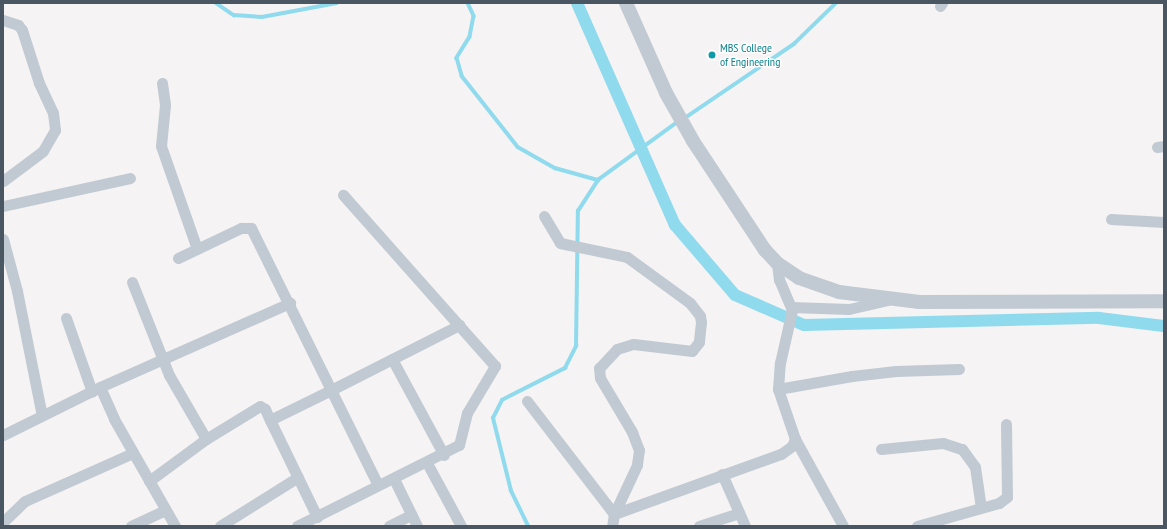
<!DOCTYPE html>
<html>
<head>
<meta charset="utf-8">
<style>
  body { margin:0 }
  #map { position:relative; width:1167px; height:529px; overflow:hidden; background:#f5f3f3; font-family:"PT Sans Narrow",sans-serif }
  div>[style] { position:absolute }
  .stream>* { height:3.5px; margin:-1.75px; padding:0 1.75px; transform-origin:1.75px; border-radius:1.75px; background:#90daee }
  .canal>* { height:12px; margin:-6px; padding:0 6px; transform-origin:6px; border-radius:6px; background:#90daee }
  .minor>* { height:11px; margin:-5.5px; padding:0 5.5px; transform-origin:5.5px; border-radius:5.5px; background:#c1cad2 }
  .tertiary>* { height:14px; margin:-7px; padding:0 7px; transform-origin:7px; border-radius:7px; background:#c1cad2 }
  .dots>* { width:11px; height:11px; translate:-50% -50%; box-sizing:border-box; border:2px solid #fff; border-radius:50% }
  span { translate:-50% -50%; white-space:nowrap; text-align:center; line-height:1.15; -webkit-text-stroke:3px #fff; paint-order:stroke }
  .culture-label { font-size:12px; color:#0d838f }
  .left { translate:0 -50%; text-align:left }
  .frame { position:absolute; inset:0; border:4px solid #4a5661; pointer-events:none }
</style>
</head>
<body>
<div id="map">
  <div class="stream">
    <div style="left:216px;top:3px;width:22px;rotate:34deg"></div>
    <div style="left:234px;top:15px;width:28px;rotate:4deg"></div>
    <div style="left:262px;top:17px;width:76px;rotate:-10.6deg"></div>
    <div style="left:468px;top:3px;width:14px;rotate:65deg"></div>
    <div style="left:474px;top:16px;width:21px;rotate:101deg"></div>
    <div style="left:470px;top:37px;width:25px;rotate:122deg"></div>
    <div style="left:457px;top:58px;width:19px;rotate:74deg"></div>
    <div style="left:462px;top:76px;width:90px;rotate:51.7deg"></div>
    <div style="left:518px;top:147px;width:43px;rotate:29.6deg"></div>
    <div style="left:555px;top:168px;width:45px;rotate:15.6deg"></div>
    <div style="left:685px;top:118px;width:132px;rotate:-34.2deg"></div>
    <div style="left:794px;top:44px;width:59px;rotate:-44.3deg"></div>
    <div style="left:528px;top:526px;width:39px;rotate:-116deg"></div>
    <div style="left:511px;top:491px;width:75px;rotate:-103.9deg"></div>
    <div style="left:493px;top:418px;width:20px;rotate:-63deg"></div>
    <div style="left:502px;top:400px;width:71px;rotate:-26.9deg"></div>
    <div style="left:565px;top:368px;width:25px;rotate:-63deg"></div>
    <div style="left:576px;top:346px;width:135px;rotate:-89.2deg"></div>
    <div style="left:578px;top:211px;width:37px;rotate:-57deg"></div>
    <div style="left:598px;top:180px;width:100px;rotate:-36.1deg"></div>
  </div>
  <div class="canal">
    <div style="left:577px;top:3px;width:243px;rotate:66.2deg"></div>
    <div style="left:675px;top:225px;width:92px;rotate:49.4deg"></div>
    <div style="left:735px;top:295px;width:75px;rotate:23.5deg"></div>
    <div style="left:804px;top:325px;width:295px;rotate:-1.4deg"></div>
    <div style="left:1099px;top:318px;width:65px;rotate:7deg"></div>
  </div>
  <div class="minor">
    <div style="left:940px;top:6px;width:4px;rotate:-56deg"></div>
    <div style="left:3px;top:20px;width:16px;rotate:18deg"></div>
    <div style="left:18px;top:25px;width:6px;rotate:51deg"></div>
    <div style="left:22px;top:30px;width:56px;rotate:72.2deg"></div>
    <div style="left:39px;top:83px;width:33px;rotate:65deg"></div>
    <div style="left:53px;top:113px;width:17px;rotate:83deg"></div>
    <div style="left:55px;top:130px;width:24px;rotate:120deg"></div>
    <div style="left:43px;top:151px;width:50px;rotate:143.1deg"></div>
    <div style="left:162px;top:83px;width:22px;rotate:82deg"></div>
    <div style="left:165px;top:105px;width:41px;rotate:95.6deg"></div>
    <div style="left:161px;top:146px;width:109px;rotate:70.7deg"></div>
    <div style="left:1157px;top:147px;width:7px;rotate:-8deg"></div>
    <div style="left:3px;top:206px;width:130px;rotate:-12.4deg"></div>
    <div style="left:544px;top:216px;width:31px;rotate:59deg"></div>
    <div style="left:560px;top:243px;width:68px;rotate:11.8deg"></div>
    <div style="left:627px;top:257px;width:78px;rotate:36.1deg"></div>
    <div style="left:690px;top:303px;width:16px;rotate:52deg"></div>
    <div style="left:700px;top:316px;width:6px;rotate:81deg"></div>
    <div style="left:701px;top:322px;width:20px;rotate:96deg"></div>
    <div style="left:699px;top:342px;width:11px;rotate:128deg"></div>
    <div style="left:692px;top:351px;width:59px;rotate:-173.2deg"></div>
    <div style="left:633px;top:344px;width:17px;rotate:163deg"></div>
    <div style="left:617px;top:349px;width:26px;rotate:133deg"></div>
    <div style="left:599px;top:368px;width:10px;rotate:84deg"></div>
    <div style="left:600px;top:378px;width:63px;rotate:59.3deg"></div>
    <div style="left:632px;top:432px;width:19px;rotate:69deg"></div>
    <div style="left:639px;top:450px;width:15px;rotate:98deg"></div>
    <div style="left:637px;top:465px;width:54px;rotate:115.1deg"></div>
    <div style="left:614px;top:514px;width:12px;rotate:99deg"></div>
    <div style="left:1111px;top:219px;width:53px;rotate:3.2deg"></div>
    <div style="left:3px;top:239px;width:54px;rotate:74.9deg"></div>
    <div style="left:17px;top:291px;width:127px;rotate:78.7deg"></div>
    <div style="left:178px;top:258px;width:70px;rotate:-25.5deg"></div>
    <div style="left:241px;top:228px;width:10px"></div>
    <div style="left:251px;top:228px;width:181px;rotate:63.7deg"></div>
    <div style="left:331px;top:390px;width:144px;rotate:-26.9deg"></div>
    <div style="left:132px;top:282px;width:100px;rotate:68.3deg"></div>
    <div style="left:169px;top:375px;width:74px;rotate:60deg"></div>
    <div style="left:206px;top:439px;width:63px;rotate:-31.4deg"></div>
    <div style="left:260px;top:406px;width:6px;rotate:31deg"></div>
    <div style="left:265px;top:409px;width:12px;rotate:66deg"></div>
    <div style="left:270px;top:420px;width:68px;rotate:-26.2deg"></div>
    <div style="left:331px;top:390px;width:106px;rotate:63.7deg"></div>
    <div style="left:791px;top:307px;width:58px;rotate:2deg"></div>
    <div style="left:849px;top:309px;width:40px;rotate:-13deg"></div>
    <div style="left:66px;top:318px;width:78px;rotate:70.6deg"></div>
    <div style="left:392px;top:359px;width:109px;rotate:61.6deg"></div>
    <div style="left:100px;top:387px;width:35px;rotate:66deg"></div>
    <div style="left:114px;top:419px;width:123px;rotate:60.3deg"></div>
    <div style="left:778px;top:389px;width:75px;rotate:-10deg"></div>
    <div style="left:852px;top:376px;width:44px;rotate:-6.5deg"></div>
    <div style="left:896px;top:371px;width:63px;rotate:-1.8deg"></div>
    <div style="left:527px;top:401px;width:143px;rotate:52.4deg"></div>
    <div style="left:614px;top:514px;width:177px;rotate:-19.8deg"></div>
    <div style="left:781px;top:454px;width:14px;rotate:-36deg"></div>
    <div style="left:792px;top:446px;width:8px;rotate:-67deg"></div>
    <div style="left:795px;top:439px;width:53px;rotate:-108.8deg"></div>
    <div style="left:778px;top:389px;width:26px;rotate:-86deg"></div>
    <div style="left:780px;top:363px;width:54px;rotate:-77.2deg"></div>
    <div style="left:792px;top:310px;width:33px;rotate:-113deg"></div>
    <div style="left:779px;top:280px;width:17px;rotate:-97deg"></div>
    <div style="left:270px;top:420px;width:108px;rotate:64.1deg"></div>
    <div style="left:3px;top:435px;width:108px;rotate:-26.3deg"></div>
    <div style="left:100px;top:387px;width:208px;rotate:-23.9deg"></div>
    <div style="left:795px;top:439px;width:99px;rotate:61.1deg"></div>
    <div style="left:881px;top:449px;width:62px;rotate:-5.5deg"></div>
    <div style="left:943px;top:443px;width:20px;rotate:18deg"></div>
    <div style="left:962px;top:449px;width:22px;rotate:54deg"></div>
    <div style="left:975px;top:467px;width:41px;rotate:81.7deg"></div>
    <div style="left:427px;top:463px;width:72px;rotate:61.6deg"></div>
    <div style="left:722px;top:474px;width:57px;rotate:66.1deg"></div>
    <div style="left:394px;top:479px;width:52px;rotate:63.9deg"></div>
    <div style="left:149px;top:481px;width:71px;rotate:-36.4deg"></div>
    <div style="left:3px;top:522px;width:30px;rotate:-44deg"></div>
    <div style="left:25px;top:501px;width:118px;rotate:-24deg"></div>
    <div style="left:131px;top:526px;width:38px;rotate:-25deg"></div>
    <div style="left:220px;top:526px;width:92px;rotate:-32.1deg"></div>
    <div style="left:297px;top:526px;width:181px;rotate:-26.6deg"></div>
    <div style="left:459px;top:445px;width:33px;rotate:-76deg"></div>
    <div style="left:467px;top:413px;width:55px;rotate:-59.2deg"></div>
    <div style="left:495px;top:366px;width:229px;rotate:-131.6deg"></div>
    <div style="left:389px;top:526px;width:25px;rotate:-27deg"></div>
    <div style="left:699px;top:526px;width:42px;rotate:-18deg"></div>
    <div style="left:917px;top:526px;width:85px;rotate:-15.7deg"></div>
    <div style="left:999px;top:503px;width:10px;rotate:-37deg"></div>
    <div style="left:1007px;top:497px;width:73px;rotate:-90.8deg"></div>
  </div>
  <div class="tertiary">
    <div style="left:626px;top:3px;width:98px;rotate:66deg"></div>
    <div style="left:666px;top:93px;width:55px;rotate:60.6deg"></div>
    <div style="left:693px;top:141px;width:131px;rotate:56.6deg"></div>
    <div style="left:765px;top:250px;width:18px;rotate:47deg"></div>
    <div style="left:777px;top:263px;width:27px;rotate:34deg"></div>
    <div style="left:799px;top:278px;width:42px;rotate:19.3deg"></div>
    <div style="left:839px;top:292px;width:81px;rotate:7.1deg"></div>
    <div style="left:919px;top:302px;width:245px;rotate:-0.2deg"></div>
  </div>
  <div class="dots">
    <div style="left:712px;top:55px;background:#0f9aa8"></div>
  </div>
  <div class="culture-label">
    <span class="left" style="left:720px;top:55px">MBS College<br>of Engineering</span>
  </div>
  <div class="frame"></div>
</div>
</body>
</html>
